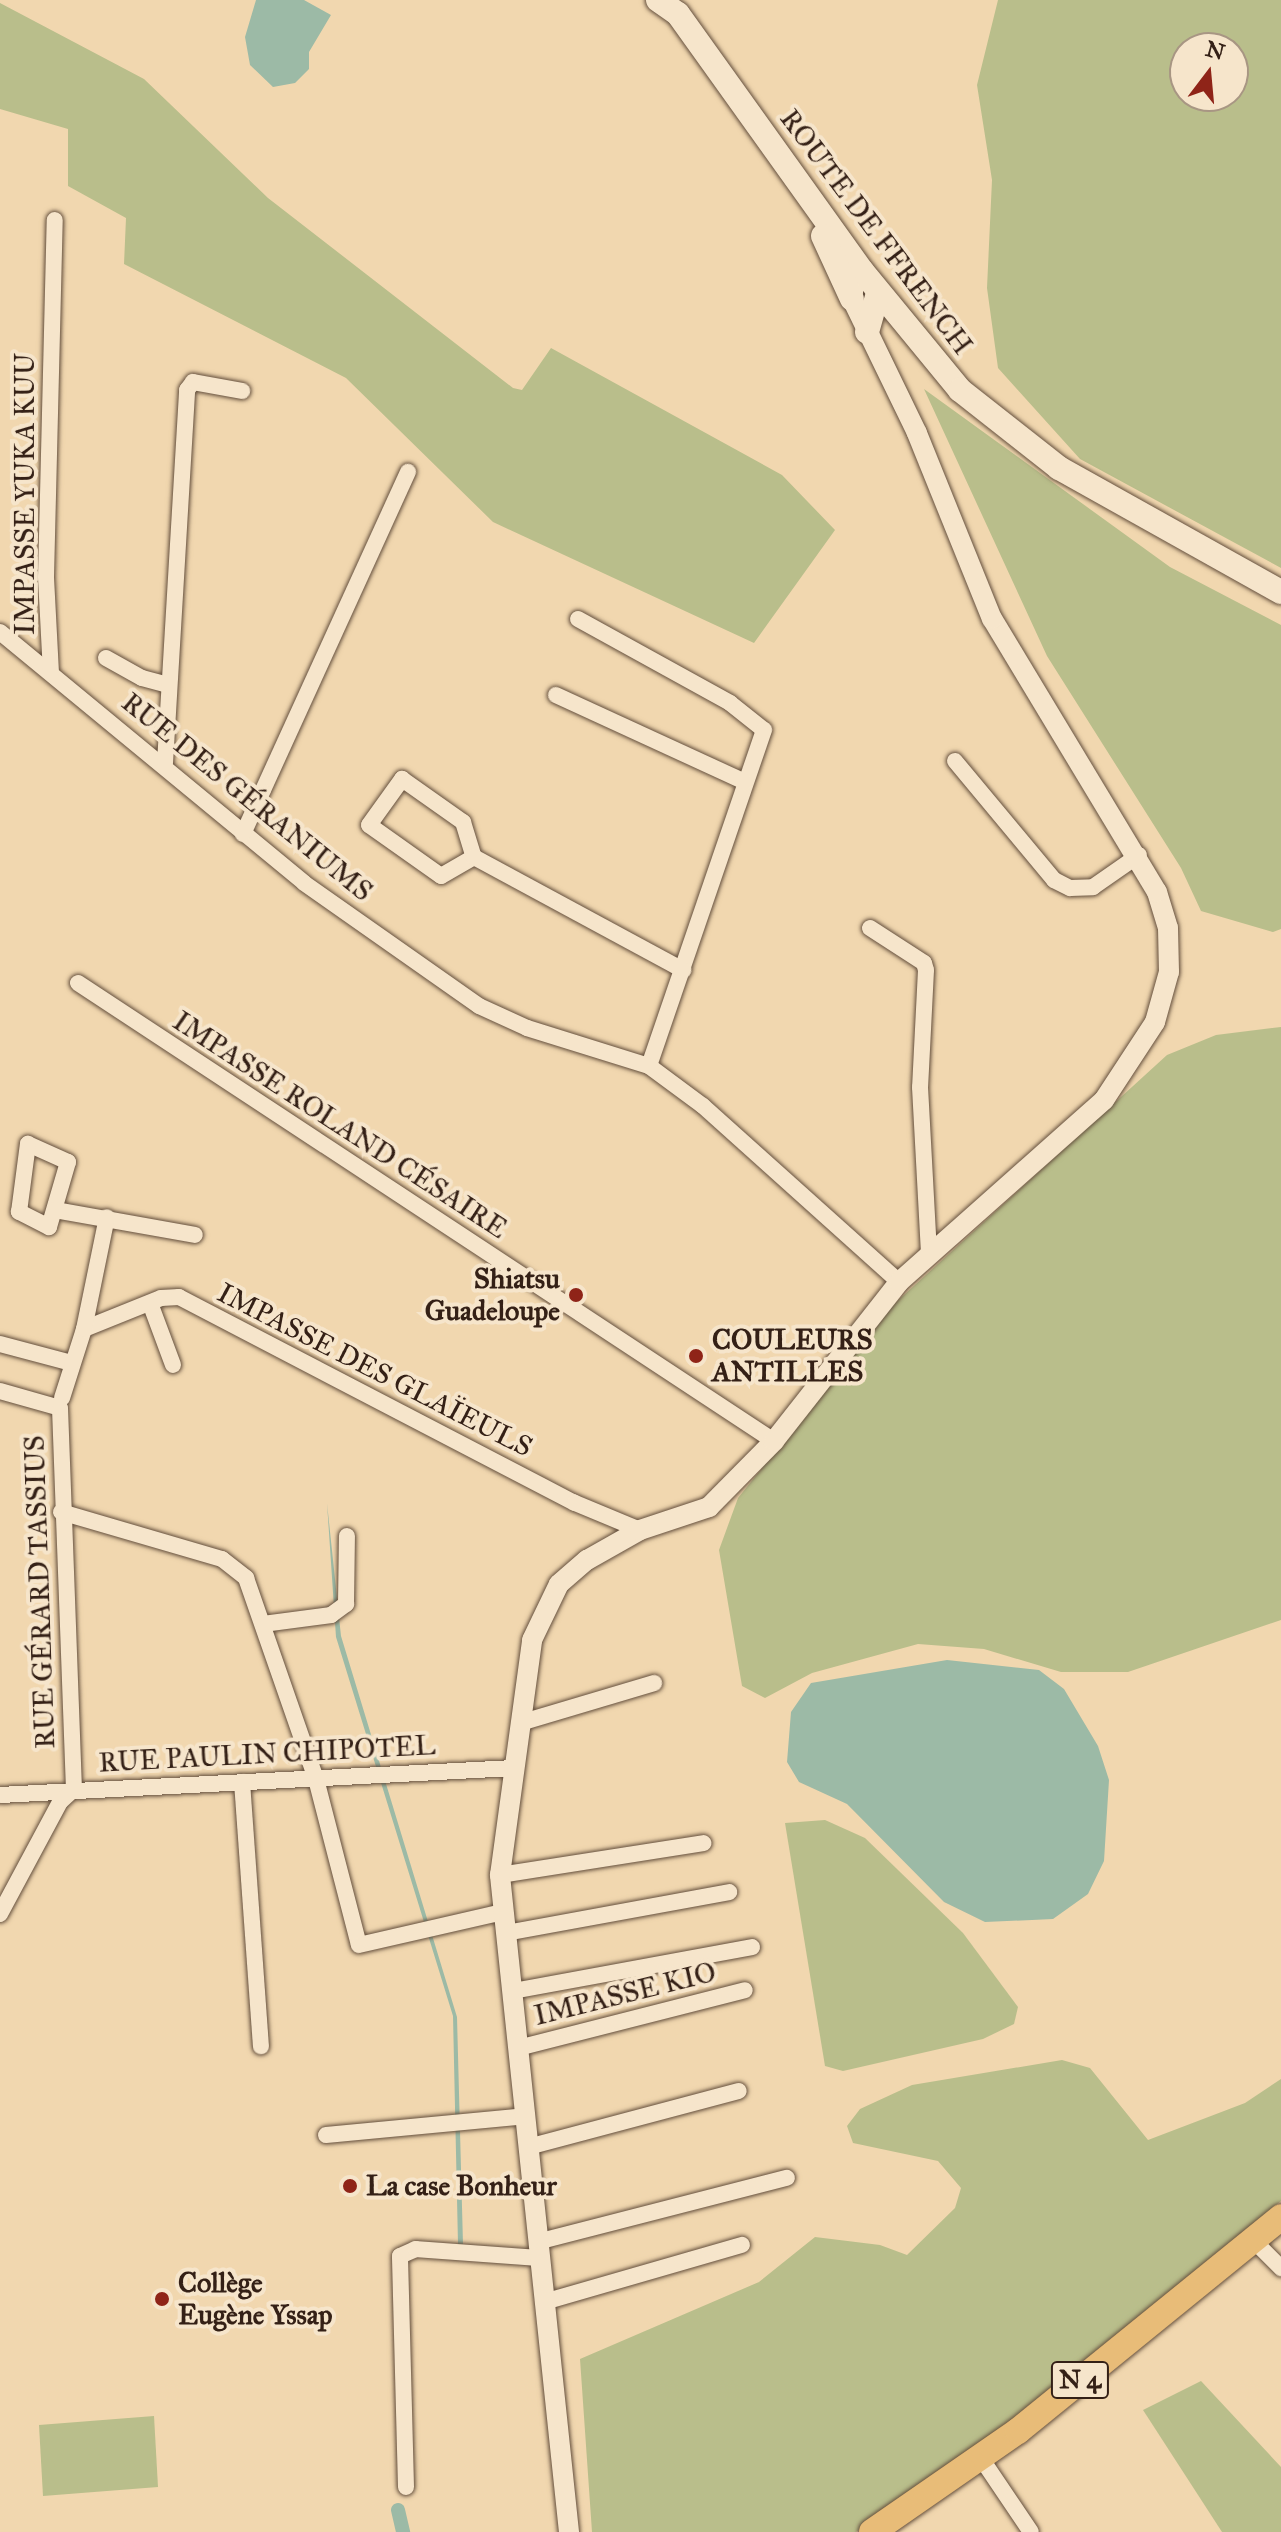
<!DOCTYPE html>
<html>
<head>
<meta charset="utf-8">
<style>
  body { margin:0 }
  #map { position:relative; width:1281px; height:2532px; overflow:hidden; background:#f1d7af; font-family:"IM FELL Great Primer",serif }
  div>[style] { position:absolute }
  .green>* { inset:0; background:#b9be8b }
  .water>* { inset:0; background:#9cbaa6 }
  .canal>* { height:14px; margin:-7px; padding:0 7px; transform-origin:7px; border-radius:7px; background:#9cbaa6 }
  .roads { filter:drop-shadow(0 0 2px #634e3c) drop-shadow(0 0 2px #634e3c) }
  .minor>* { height:16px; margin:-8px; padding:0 8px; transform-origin:8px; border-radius:8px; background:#f6e5cb }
  .tertiary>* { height:20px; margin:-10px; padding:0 10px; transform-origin:10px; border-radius:10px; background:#f6e5cb }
  .secondary>* { height:24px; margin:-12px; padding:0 12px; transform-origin:12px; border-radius:12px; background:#f6e5cb }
  .primary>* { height:26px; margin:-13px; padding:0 13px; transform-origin:13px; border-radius:13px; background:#e8bc78 }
  .dots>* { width:22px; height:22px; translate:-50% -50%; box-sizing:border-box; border:4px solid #f6e5cb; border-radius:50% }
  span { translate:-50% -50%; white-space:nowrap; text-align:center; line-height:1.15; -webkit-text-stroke:8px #f6e5cb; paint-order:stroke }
  .shield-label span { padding:2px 6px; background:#f6e5cb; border:2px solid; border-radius:6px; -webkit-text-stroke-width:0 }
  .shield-label { font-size:26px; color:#342016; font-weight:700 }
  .street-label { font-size:28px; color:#342016 }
  .poi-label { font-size:28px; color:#342016; font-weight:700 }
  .right { translate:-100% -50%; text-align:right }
  .left { translate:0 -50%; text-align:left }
  .north { position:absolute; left:1169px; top:32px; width:80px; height:80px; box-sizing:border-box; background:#f6e5cb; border:2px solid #a89683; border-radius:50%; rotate:16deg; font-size:22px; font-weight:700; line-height:32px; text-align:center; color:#342016 }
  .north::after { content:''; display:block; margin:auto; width:28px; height:36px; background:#8f2418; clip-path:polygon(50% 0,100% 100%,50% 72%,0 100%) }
</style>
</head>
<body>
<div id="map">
  <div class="green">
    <div style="clip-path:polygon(evenodd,998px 0,1281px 0,1281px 568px,1080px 459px,998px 368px,987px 288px,992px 180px,977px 85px,998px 0,1185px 48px,1233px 48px,1233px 96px,1185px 96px,1185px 48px)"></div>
    <div style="clip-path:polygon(0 3px,144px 79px,268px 198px,513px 388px,522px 390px,551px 348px,782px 475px,835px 530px,754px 643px,493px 522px,346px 378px,124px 264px,126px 218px,68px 186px,68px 129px,0 109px)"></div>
    <div style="clip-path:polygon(924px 389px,1170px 567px,1281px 625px,1281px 929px,1273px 932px,1201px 911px,1181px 868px,1047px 656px)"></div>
    <div style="clip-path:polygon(1281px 1027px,1281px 1620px,1128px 1672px,1061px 1672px,984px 1649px,918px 1644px,812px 1673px,765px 1698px,742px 1686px,719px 1550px,738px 1498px,893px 1305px,1167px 1055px,1216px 1035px)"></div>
    <div style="clip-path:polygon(825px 1820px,865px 1838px,963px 1933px,1018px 2007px,1014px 2024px,983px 2039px,843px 2071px,825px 2066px,785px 1823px)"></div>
    <div style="clip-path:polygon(1062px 2060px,1090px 2068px,1148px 2140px,1245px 2103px,1281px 2079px,1281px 2201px,975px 2454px,856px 2532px,592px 2532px,580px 2359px,759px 2282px,815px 2237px,880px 2245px,907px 2255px,955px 2208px,961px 2188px,938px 2161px,853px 2143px,847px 2126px,860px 2109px,912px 2085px)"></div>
    <div style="clip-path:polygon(1201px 2381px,1281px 2467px,1281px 2532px,1222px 2532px,1143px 2410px)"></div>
    <div style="clip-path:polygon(154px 2416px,158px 2487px,43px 2496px,39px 2425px)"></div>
  </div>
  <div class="water">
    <div style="clip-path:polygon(256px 0,304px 0,331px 15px,309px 52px,309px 69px,295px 83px,273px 87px,250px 65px,245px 37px)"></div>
    <div style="clip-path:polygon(327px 1503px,341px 1636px,457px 2017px,463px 2244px,458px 2244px,453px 2016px,336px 1637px)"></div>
    <div style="clip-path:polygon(947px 1660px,1039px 1670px,1064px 1689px,1098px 1746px,1109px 1780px,1104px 1861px,1088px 1894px,1053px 1919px,985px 1922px,944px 1902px,847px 1804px,799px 1782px,787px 1762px,791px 1712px,811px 1683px)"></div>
  </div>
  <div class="canal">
    <div style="left:398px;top:2510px;width:23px;rotate:77deg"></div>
  </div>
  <div class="roads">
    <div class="minor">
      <div style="left:578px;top:619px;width:174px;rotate:28.9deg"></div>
      <div style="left:730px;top:703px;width:43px;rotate:38.5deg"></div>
      <div style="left:764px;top:730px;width:355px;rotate:108.9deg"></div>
      <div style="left:0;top:632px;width:394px;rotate:39.5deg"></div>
      <div style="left:304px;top:883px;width:214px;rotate:35.1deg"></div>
      <div style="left:479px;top:1006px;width:53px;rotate:24.6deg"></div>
      <div style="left:527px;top:1028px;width:128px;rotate:17.3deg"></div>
      <div style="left:649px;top:1066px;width:67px;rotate:36.5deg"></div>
      <div style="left:703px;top:1106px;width:263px;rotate:41.9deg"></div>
      <div style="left:106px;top:658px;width:41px;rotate:29.1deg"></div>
      <div style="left:142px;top:678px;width:28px;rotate:15deg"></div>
      <div style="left:51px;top:673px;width:96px;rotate:-93deg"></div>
      <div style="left:46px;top:577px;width:357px;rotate:-88.6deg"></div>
      <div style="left:556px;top:695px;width:208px;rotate:24.7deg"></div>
      <div style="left:955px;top:761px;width:155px;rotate:50.2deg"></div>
      <div style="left:1054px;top:880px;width:18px;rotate:27deg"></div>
      <div style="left:1070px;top:888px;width:23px;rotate:-2deg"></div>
      <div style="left:1093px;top:887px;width:56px;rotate:-34.8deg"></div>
      <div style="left:165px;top:763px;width:374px;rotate:-86.6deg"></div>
      <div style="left:187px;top:390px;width:10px;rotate:-53deg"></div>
      <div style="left:193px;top:382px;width:50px;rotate:10.4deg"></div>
      <div style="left:243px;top:834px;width:398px;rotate:-65.5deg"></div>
      <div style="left:474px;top:857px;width:38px;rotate:150deg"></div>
      <div style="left:441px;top:876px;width:88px;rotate:-144.7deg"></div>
      <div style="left:369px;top:825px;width:57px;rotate:-54.3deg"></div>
      <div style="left:402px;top:779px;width:75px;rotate:35.2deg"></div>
      <div style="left:463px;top:822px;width:37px;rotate:73deg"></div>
      <div style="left:474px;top:857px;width:238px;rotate:28.4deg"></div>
      <div style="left:870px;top:928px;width:64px;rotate:32.9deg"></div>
      <div style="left:924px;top:963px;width:7px;rotate:74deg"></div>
      <div style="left:926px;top:970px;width:117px;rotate:92.9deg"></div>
      <div style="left:920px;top:1087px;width:168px;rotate:86.9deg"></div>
      <div style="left:78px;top:983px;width:833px;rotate:33.35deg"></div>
      <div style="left:28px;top:1144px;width:44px;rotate:24.2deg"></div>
      <div style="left:68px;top:1162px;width:68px;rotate:106.3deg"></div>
      <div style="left:49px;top:1227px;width:34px;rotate:-153deg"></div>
      <div style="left:19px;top:1212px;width:69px;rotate:-82.5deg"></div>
      <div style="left:55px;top:1210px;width:142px;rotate:10.1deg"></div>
      <div style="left:150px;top:1303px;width:66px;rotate:69.6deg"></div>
      <div style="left:84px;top:1329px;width:83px;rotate:-21.9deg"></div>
      <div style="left:161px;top:1298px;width:18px;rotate:-3deg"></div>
      <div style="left:179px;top:1297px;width:446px;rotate:27.5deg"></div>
      <div style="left:575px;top:1503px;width:70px;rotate:22.6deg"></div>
      <div style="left:0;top:1344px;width:74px;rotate:14.8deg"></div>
      <div style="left:0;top:1391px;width:62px;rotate:15.8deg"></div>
      <div style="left:60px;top:1408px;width:381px;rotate:87.9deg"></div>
      <div style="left:62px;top:1398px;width:72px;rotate:-72.3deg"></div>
      <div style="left:84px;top:1329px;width:114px;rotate:-78.4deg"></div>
      <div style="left:61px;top:1512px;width:168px;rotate:16.3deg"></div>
      <div style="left:222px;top:1559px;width:31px;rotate:38deg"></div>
      <div style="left:246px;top:1578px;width:213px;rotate:70.8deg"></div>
      <div style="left:316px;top:1779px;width:171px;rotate:75.5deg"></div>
      <div style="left:359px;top:1945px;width:148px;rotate:-12.9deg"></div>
      <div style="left:263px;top:1624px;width:69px;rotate:-7.5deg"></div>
      <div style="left:331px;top:1615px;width:19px;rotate:-36deg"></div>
      <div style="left:346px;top:1604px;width:68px;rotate:-89.2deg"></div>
      <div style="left:520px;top:1723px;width:140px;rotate:-16.6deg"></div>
      <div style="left:242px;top:1782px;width:265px;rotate:85.9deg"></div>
      <div style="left:0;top:1795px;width:514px;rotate:-3.01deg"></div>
      <div style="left:500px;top:1875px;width:206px;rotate:-8.9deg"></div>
      <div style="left:0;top:1914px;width:127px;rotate:-61.8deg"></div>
      <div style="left:60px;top:1802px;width:19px;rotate:-43deg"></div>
      <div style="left:506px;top:1933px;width:227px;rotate:-10.4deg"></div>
      <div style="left:513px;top:1991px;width:243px;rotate:-10.4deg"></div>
      <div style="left:518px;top:2048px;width:234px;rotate:-14.3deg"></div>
      <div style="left:326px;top:2135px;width:202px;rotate:-5.4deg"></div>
      <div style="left:528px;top:2147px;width:218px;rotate:-14.9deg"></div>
      <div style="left:1253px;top:2240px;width:40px;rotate:45deg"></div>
      <div style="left:537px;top:2242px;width:258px;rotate:-14.4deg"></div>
      <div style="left:544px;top:2302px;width:206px;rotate:-16.1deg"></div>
      <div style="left:981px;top:2458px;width:89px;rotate:56deg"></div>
      <div style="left:406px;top:2487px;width:231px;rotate:-91.5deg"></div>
      <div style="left:400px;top:2256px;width:17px;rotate:-24deg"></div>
      <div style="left:416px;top:2249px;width:122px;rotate:4.2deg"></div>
    </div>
    <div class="tertiary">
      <div style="left:569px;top:2532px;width:661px;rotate:-96deg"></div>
      <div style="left:500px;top:1875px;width:237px;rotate:-82.2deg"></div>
      <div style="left:532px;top:1640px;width:62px;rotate:-64.3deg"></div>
      <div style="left:559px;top:1584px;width:37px;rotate:-41deg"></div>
      <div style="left:587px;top:1560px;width:61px;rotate:-29.5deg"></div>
      <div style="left:640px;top:1530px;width:73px;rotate:-18.4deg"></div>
      <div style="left:709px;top:1507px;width:93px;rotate:-45.4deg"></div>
      <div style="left:774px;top:1441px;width:202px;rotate:-51.8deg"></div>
      <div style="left:899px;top:1282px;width:274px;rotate:-41.6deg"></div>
      <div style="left:1104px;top:1100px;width:93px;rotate:-56.8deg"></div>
      <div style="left:1155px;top:1022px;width:52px;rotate:-74.4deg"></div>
      <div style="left:1169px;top:972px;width:44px;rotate:-91.3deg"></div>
      <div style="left:1168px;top:928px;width:38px;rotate:-107deg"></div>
      <div style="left:1157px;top:892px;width:319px;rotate:-121.1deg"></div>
      <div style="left:992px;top:619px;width:201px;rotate:-112deg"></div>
      <div style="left:917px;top:433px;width:149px;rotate:-115.9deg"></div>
      <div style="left:852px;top:299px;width:15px;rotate:-82deg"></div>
    </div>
    <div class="secondary">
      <div style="left:658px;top:0;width:24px;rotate:35deg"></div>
      <div style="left:678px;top:14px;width:317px;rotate:54.4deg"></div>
      <div style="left:863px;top:272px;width:153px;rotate:50.6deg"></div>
      <div style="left:960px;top:390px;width:126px;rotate:38.2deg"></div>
      <div style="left:1059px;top:468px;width:254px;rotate:29.2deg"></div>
      <div style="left:823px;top:236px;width:69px;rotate:65.3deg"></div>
      <div style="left:867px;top:332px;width:41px;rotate:-74.2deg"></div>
    </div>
    <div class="primary">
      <div style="left:872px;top:2532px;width:178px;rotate:-34.7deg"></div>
      <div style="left:1018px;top:2431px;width:339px;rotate:-39.1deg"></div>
    </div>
  </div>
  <div class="dots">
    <div style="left:576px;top:1295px;background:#8f2418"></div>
    <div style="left:696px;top:1356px;background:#8f2418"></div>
    <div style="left:350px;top:2186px;background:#8f2418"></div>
    <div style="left:162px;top:2299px;background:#8f2418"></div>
  </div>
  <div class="shield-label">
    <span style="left:1080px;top:2380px">N 4</span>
  </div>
  <div class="street-label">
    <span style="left:876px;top:232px;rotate:53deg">ROUTE DE FFRENCH</span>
    <span style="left:25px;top:494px;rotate:-90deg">IMPASSE YUKA KUU</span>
    <span style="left:247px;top:797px;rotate:39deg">RUE DES GÉRANIUMS</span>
    <span style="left:340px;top:1125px;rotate:33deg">IMPASSE ROLAND CÉSAIRE</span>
    <span style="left:375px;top:1370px;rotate:27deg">IMPASSE DES GLAÏEULS</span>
    <span style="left:40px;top:1592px;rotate:-92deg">RUE GÉRARD TASSIUS</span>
    <span style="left:267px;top:1754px;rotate:-3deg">RUE PAULIN CHIPOTEL</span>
    <span style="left:625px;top:1994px;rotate:-14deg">IMPASSE KIO</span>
  </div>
  <div class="poi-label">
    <span class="right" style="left:560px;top:1295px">Shiatsu<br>Guadeloupe</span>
    <span class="left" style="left:712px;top:1356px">COULEURS<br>ANTILLES</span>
    <span class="left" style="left:366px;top:2186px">La case Bonheur</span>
    <span class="left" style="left:178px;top:2299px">Collège<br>Eugène Yssap</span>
  </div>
  <div class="north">N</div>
</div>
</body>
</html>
